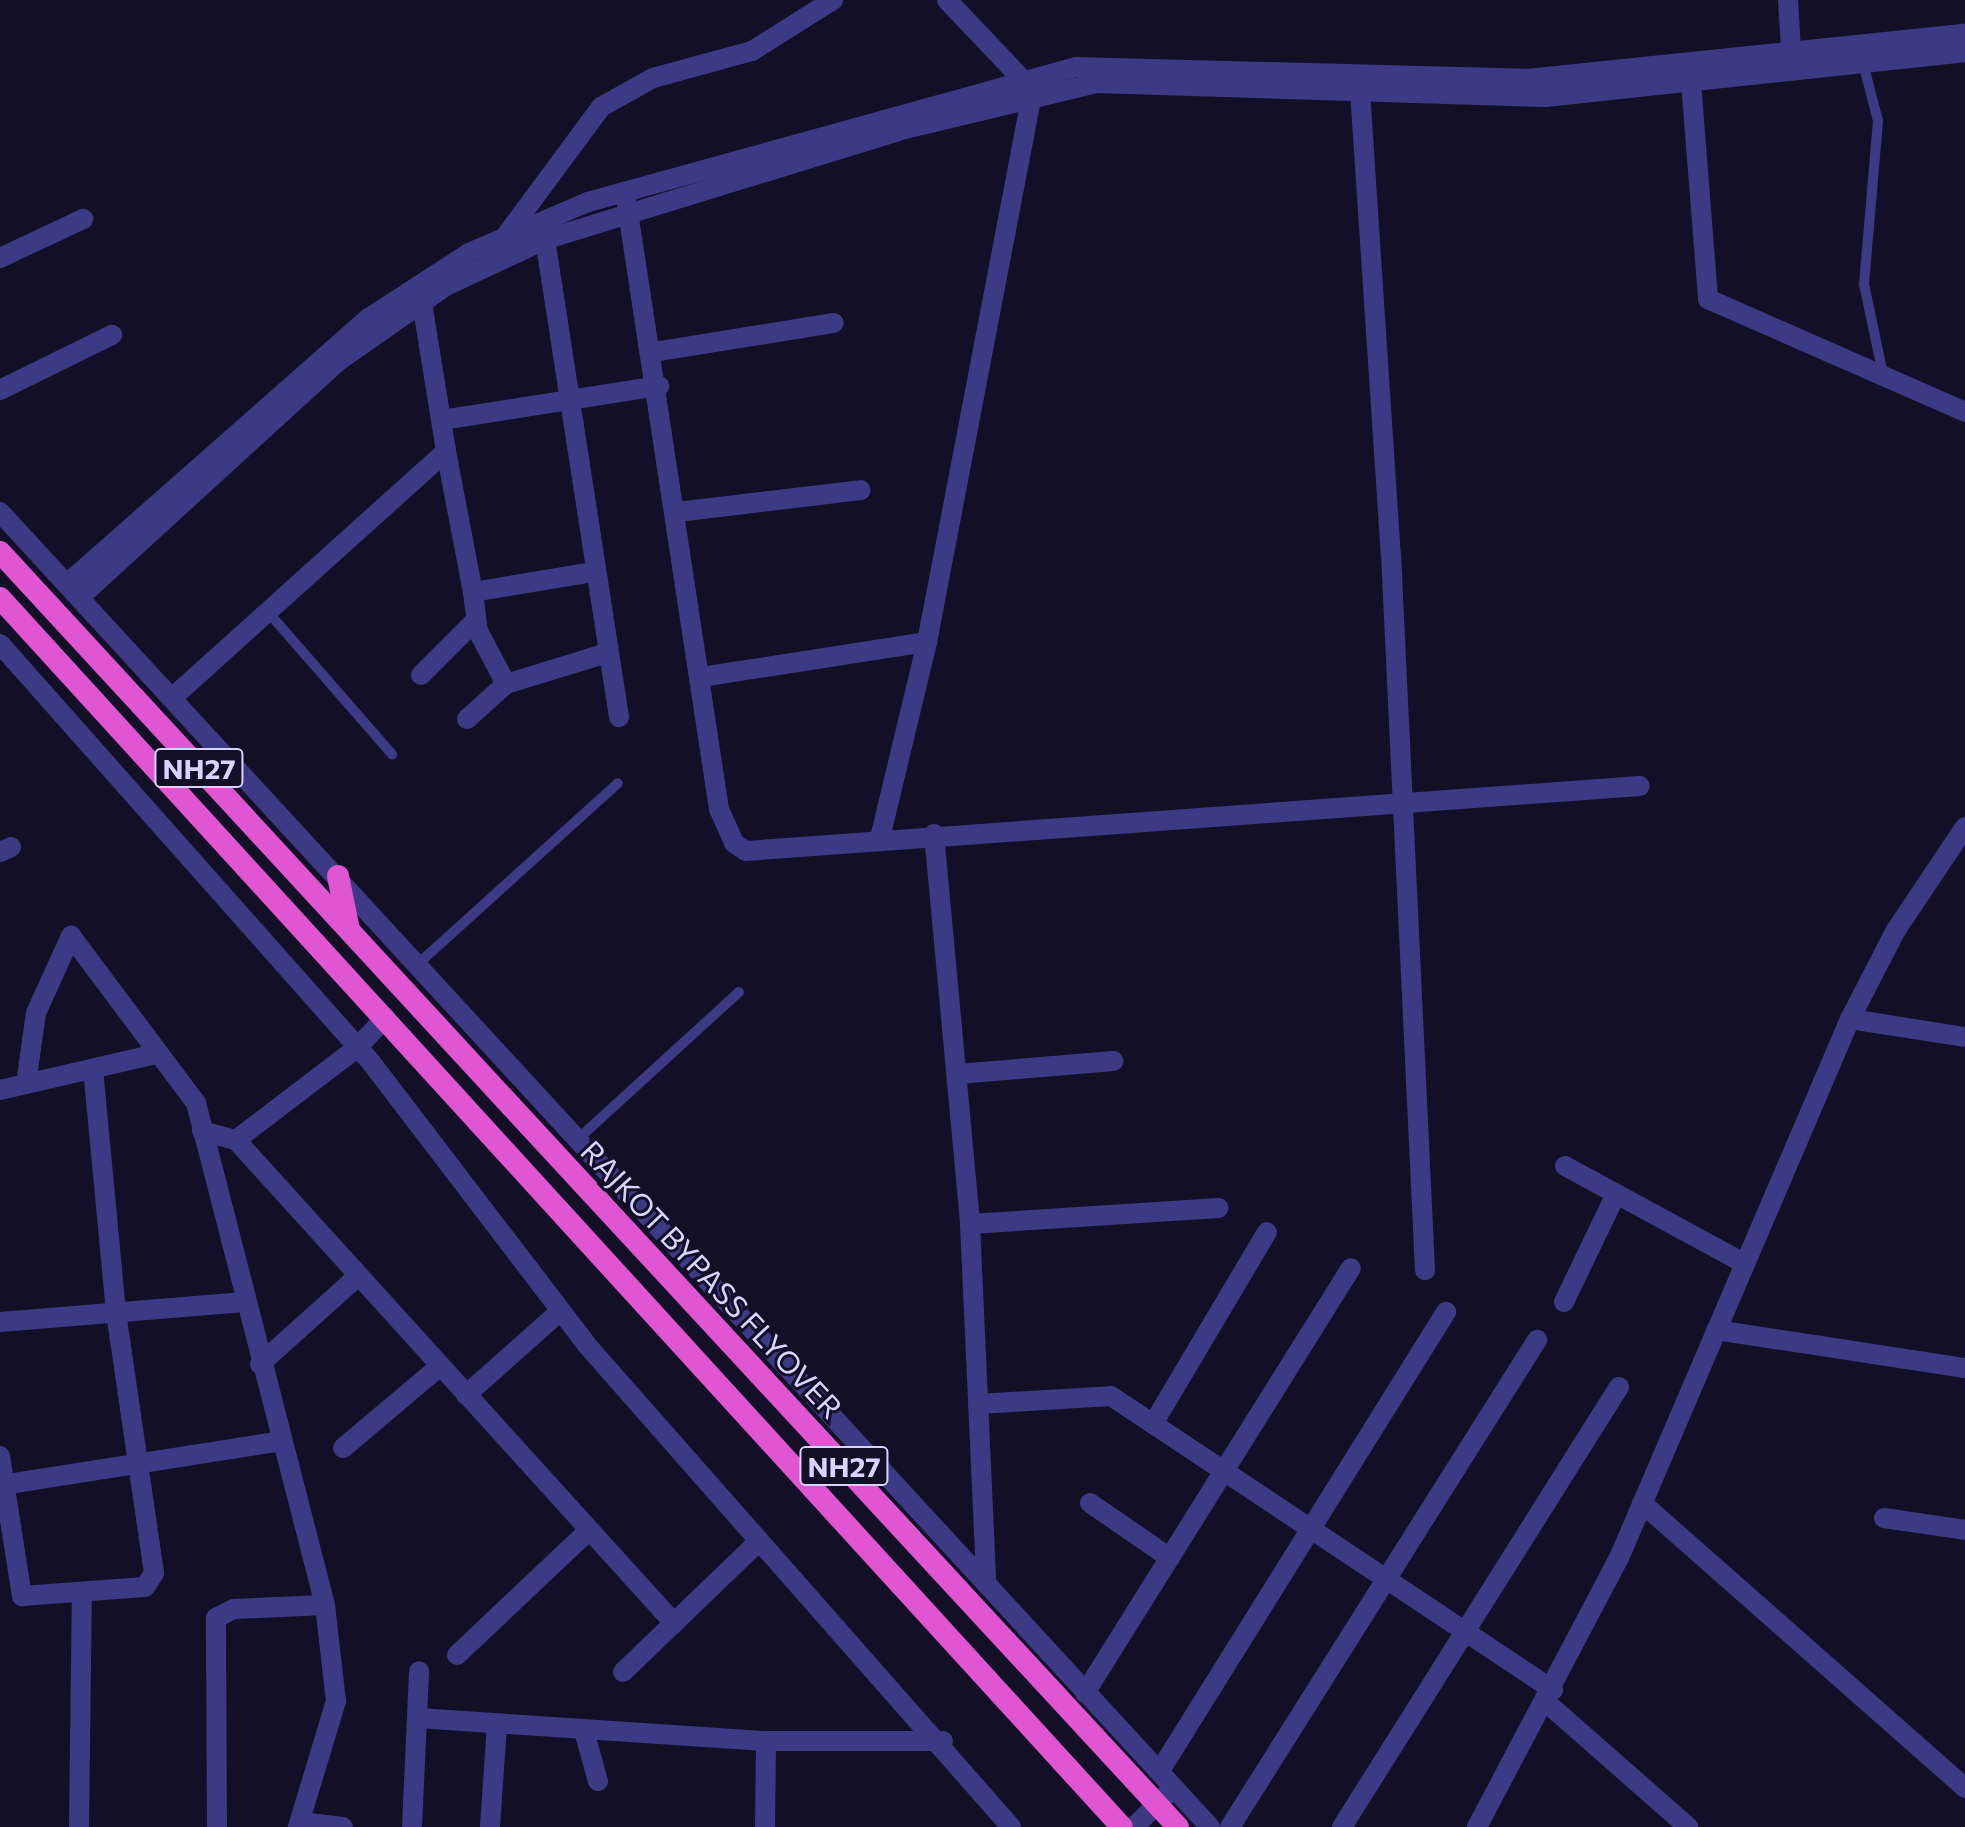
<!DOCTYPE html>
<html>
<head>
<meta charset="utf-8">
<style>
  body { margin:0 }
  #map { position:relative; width:1965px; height:1827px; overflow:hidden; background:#130f26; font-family:Commissioner,sans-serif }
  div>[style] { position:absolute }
  .service>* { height:10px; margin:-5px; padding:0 5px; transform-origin:5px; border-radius:5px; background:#3d3a85 }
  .minor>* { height:20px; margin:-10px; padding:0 10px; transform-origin:10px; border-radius:10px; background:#3d3a85 }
  .tertiary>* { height:20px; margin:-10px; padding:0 10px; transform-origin:10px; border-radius:10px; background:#3d3a85 }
  .trunk>* { height:22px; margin:-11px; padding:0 11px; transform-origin:11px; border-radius:11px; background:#e055d1 }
  .trunk-bridge>* { height:22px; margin:-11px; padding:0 11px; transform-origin:11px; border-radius:11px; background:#e055d1 }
  span { translate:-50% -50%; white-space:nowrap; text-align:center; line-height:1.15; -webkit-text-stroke:6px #130f26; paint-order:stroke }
  .shield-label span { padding:2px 6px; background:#130f26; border:2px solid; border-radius:6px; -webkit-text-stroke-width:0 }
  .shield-label { font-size:28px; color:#d9d4ff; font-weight:700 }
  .street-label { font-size:30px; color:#d9d4ff }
</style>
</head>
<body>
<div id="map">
  <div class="service">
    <div style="left:1863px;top:63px;width:60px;rotate:75.5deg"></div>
    <div style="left:1878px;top:121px;width:164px;rotate:94.9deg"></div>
    <div style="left:1864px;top:284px;width:92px;rotate:78.1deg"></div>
    <div style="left:268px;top:612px;width:189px;rotate:48.9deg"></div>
    <div style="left:419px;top:963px;width:268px;rotate:-42.1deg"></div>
    <div style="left:578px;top:1139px;width:218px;rotate:-42.4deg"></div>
  </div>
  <div class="minor">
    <div style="left:947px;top:0;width:109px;rotate:46.5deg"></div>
    <div style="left:1788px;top:0;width:66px;rotate:86.5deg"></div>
    <div style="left:1691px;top:82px;width:218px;rotate:85.5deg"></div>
    <div style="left:1708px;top:299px;width:281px;rotate:23.7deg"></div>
    <div style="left:1360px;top:91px;width:464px;rotate:86.2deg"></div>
    <div style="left:1391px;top:554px;width:717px;rotate:87.28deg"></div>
    <div style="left:625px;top:192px;width:624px;rotate:81.34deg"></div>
    <div style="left:719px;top:809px;width:37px;rotate:66deg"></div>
    <div style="left:734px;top:843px;width:14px;rotate:34deg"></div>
    <div style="left:746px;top:851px;width:896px;rotate:-4.16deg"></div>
    <div style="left:543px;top:226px;width:497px;rotate:81.2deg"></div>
    <div style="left:499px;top:245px;width:172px;rotate:-53.5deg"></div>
    <div style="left:601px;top:107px;width:60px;rotate:-29.1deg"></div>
    <div style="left:653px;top:78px;width:103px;rotate:-15.3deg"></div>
    <div style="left:752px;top:51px;width:96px;rotate:-32.2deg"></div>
    <div style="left:0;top:258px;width:92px;rotate:-25.2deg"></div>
    <div style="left:654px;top:352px;width:182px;rotate:-9.2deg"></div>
    <div style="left:0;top:390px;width:125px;rotate:-26.2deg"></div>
    <div style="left:442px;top:420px;width:220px;rotate:-8.9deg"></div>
    <div style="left:446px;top:451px;width:144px;rotate:79.2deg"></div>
    <div style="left:473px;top:592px;width:121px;rotate:-9.5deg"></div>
    <div style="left:677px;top:512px;width:185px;rotate:-6.8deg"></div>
    <div style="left:473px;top:592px;width:39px;rotate:83deg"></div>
    <div style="left:478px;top:631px;width:60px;rotate:62.2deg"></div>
    <div style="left:421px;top:675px;width:76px;rotate:-45deg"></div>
    <div style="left:701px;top:677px;width:229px;rotate:-8.8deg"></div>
    <div style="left:172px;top:698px;width:369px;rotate:-42deg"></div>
    <div style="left:446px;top:451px;width:151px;rotate:-99.2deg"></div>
    <div style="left:467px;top:719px;width:52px;rotate:-41.9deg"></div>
    <div style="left:506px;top:684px;width:106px;rotate:-17.1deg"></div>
    <div style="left:934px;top:834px;width:392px;rotate:84.7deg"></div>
    <div style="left:970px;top:1224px;width:357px;rotate:87.4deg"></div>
    <div style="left:880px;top:838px;width:202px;rotate:-76.5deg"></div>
    <div style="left:927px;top:642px;width:558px;rotate:-79.15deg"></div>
    <div style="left:0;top:852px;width:12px;rotate:-24deg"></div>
    <div style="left:1850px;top:1019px;width:116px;rotate:8.9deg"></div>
    <div style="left:958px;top:1074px;width:156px;rotate:-4.8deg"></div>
    <div style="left:26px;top:1084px;width:72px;rotate:-82deg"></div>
    <div style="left:36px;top:1013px;width:85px;rotate:-65.6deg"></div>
    <div style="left:71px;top:936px;width:209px;rotate:53.2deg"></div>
    <div style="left:196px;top:1103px;width:518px;rotate:75.59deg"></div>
    <div style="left:325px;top:1605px;width:97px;rotate:83.5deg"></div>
    <div style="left:336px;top:1701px;width:132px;rotate:106.8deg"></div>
    <div style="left:0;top:1090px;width:160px;rotate:-13deg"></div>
    <div style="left:202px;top:1131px;width:35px;rotate:15deg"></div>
    <div style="left:236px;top:1140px;width:651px;rotate:47.8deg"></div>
    <div style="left:236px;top:1140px;width:153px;rotate:-37.3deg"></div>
    <div style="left:1565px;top:1166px;width:204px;rotate:28.5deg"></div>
    <div style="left:970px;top:1224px;width:249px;rotate:-3.7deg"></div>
    <div style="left:1564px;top:1302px;width:120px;rotate:-64.3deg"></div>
    <div style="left:0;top:1322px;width:242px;rotate:-4.7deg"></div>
    <div style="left:1716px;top:1330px;width:252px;rotate:8.7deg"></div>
    <div style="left:260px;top:1364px;width:132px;rotate:-41.9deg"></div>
    <div style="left:466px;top:1395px;width:125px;rotate:-41.7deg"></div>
    <div style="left:978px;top:1404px;width:133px;rotate:-3.4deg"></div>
    <div style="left:1111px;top:1396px;width:531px;rotate:33.63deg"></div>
    <div style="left:1153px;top:1424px;width:223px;rotate:-59.3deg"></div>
    <div style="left:343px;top:1448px;width:127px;rotate:-40.2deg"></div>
    <div style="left:0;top:1456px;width:142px;rotate:81.1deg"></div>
    <div style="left:22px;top:1596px;width:123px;rotate:-4.2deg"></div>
    <div style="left:145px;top:1587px;width:17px;rotate:-57deg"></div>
    <div style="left:154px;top:1573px;width:264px;rotate:-98.3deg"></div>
    <div style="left:116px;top:1312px;width:244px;rotate:-95.4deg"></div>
    <div style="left:8px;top:1484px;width:278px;rotate:-8.9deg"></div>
    <div style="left:1090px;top:1503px;width:97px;rotate:34.5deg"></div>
    <div style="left:1642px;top:1503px;width:431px;rotate:41.4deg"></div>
    <div style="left:1884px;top:1518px;width:82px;rotate:8.4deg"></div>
    <div style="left:457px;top:1655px;width:182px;rotate:-43.4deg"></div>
    <div style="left:623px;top:1672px;width:189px;rotate:-43.9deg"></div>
    <div style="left:1085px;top:1693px;width:501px;rotate:-57.96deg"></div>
    <div style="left:1547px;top:1703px;width:188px;rotate:41.3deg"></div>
    <div style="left:418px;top:1718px;width:349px;rotate:3.8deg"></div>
    <div style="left:766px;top:1741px;width:177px"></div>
    <div style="left:584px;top:1731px;width:52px;rotate:74.4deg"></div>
    <div style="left:1161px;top:1769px;width:539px;rotate:-58.05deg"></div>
    <div style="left:300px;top:1822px;width:43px;rotate:6.6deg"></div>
    <div style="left:79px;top:1827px;width:231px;rotate:-89.3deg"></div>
    <div style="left:217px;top:1827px;width:209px;rotate:-90.3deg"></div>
    <div style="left:216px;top:1618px;width:20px;rotate:-27deg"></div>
    <div style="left:234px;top:1609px;width:91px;rotate:-2.5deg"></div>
    <div style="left:412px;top:1827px;width:156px;rotate:-87.4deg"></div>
    <div style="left:490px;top:1827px;width:102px;rotate:-86.1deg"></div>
    <div style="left:765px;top:1827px;width:86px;rotate:-89.3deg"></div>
    <div style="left:1230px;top:1827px;width:576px;rotate:-57.77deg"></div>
    <div style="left:1342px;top:1827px;width:520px;rotate:-57.81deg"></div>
  </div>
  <div class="tertiary">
    <div style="left:0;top:512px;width:1787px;rotate:47.38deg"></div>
    <div style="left:68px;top:583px;width:401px;rotate:-41.4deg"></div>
    <div style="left:369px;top:318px;width:119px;rotate:-33deg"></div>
    <div style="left:469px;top:253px;width:129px;rotate:-23.2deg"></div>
    <div style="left:588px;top:202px;width:506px;rotate:-15.46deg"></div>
    <div style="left:1076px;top:67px;width:451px;rotate:1.5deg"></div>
    <div style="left:1527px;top:79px;width:440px;rotate:-5.9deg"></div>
    <div style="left:81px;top:596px;width:347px;rotate:-42.4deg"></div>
    <div style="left:337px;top:362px;width:133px;rotate:-34.9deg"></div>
    <div style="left:446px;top:286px;width:108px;rotate:-25.1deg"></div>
    <div style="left:544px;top:240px;width:378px;rotate:-17.1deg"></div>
    <div style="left:905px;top:129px;width:196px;rotate:-13.5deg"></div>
    <div style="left:1096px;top:83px;width:449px;rotate:1.8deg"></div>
    <div style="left:1545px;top:97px;width:422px;rotate:-6.1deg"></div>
    <div style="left:0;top:644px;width:557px;rotate:48.42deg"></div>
    <div style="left:370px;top:1061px;width:356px;rotate:52.6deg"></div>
    <div style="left:586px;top:1344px;width:643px;rotate:48.65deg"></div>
    <div style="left:358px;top:1047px;width:40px;rotate:-47deg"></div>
    <div style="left:1134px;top:1827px;width:47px;rotate:-45deg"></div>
    <div style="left:1477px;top:1827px;width:304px;rotate:-62.2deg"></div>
    <div style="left:1619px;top:1558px;width:586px;rotate:-66.8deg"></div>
    <div style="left:1850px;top:1019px;width:100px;rotate:-62.7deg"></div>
    <div style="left:1896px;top:930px;width:124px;rotate:-56.2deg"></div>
  </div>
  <div class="trunk">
    <div style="left:0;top:552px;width:754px;rotate:47.31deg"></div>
    <div style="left:0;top:598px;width:1664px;rotate:47.61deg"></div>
    <div style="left:338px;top:876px;width:55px;rotate:78.5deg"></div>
  </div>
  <div class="trunk-bridge">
    <div style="left:511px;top:1106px;width:982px;rotate:47.23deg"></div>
  </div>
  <div class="shield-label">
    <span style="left:199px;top:768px">NH27</span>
    <span style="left:844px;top:1466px">NH27</span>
  </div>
  <div class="street-label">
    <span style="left:712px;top:1279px;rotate:47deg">RAJKOT BYPASS FLYOVER</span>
  </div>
</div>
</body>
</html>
